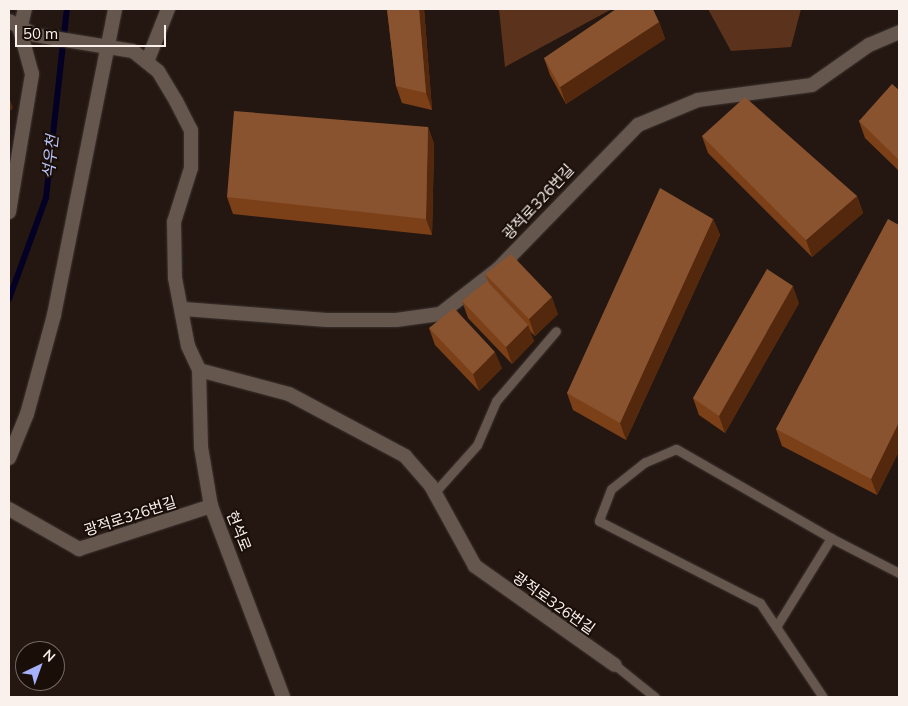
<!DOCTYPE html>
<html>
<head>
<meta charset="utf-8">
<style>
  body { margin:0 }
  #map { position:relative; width:908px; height:706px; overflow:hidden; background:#241711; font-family:Mulish,"Noto Sans KR",sans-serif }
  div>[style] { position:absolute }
  .green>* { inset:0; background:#5b331c }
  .stream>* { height:6px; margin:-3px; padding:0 3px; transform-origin:3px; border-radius:3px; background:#040025 }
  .roads { filter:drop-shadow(0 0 1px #3c3330) drop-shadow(0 0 1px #3c3330) }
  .service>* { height:9px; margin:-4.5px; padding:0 4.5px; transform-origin:4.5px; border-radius:4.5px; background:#65564e }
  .minor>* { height:14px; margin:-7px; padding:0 7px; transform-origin:7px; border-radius:7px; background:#65564e }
  .wall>* { inset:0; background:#7c4018 }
  .shaded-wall>* { inset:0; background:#53280c }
  .building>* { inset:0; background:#89532f }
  span { translate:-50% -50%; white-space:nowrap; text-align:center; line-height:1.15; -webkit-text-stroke:4px #1a0f08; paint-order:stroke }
  .street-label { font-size:15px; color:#faf1ed }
  .water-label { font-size:16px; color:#bac3fb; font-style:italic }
  .frame { position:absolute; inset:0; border:10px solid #faf1ed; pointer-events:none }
  .north { position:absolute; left:15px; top:641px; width:50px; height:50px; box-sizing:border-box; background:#1a0f08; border:1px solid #746964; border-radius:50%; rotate:42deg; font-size:14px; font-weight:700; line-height:20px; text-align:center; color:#faf1ed }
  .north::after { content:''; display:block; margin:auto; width:18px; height:22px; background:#a6b1fc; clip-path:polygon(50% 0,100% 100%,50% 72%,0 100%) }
  .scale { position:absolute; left:15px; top:25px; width:151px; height:22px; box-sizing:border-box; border:2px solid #faf1ed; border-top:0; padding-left:6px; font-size:15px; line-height:18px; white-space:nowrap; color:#faf1ed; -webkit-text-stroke:4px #1a0f08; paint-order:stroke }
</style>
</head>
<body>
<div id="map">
  <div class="green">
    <div style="clip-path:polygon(499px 9px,612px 9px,505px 67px)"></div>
    <div style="clip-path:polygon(708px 9px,801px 9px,791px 47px,731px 51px)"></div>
  </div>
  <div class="stream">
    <div style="left:9px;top:299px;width:108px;rotate:-69.9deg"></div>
    <div style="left:46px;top:198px;width:190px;rotate:-83.7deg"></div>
  </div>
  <div class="roads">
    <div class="service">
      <div style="left:435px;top:492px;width:63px;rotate:-48.2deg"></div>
      <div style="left:477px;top:445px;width:48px;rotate:-66.6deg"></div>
      <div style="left:496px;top:401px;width:92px;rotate:-49.4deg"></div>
      <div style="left:831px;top:538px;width:76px;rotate:27.2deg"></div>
      <div style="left:776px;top:627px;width:105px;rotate:-58.3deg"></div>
      <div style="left:831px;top:538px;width:179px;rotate:-150.1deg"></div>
      <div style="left:676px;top:449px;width:34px;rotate:157deg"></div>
      <div style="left:645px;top:462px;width:43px;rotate:141.5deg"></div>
      <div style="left:611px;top:489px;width:34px;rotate:111deg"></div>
      <div style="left:599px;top:521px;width:181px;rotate:27deg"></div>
      <div style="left:760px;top:603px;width:113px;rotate:56.2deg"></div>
      <div style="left:615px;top:665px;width:51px;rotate:38.7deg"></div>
    </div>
    <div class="minor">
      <div style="left:9px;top:21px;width:30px;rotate:28deg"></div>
      <div style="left:35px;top:35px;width:99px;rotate:9.3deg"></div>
      <div style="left:133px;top:51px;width:32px;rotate:39deg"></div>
      <div style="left:158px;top:71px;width:35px;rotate:59deg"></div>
      <div style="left:176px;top:101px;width:33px;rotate:63deg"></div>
      <div style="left:191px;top:130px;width:38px;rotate:90deg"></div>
      <div style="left:191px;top:168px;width:57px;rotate:107.5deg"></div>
      <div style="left:174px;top:222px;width:56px;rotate:89deg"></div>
      <div style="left:175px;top:278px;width:69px;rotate:79.2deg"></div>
      <div style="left:188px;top:346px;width:26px;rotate:65deg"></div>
      <div style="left:199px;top:370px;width:93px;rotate:14.9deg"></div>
      <div style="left:289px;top:394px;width:132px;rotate:28.1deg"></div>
      <div style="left:405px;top:456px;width:40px;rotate:49deg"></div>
      <div style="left:431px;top:486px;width:91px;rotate:61.2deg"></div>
      <div style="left:475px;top:566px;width:171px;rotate:35.3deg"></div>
      <div style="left:147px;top:62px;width:57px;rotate:-68.4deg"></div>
      <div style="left:9px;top:212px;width:140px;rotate:-80.5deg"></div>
      <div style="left:32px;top:74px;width:46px;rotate:-105.3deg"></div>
      <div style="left:20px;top:30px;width:22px;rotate:-77deg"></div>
      <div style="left:184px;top:309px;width:143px;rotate:4.4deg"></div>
      <div style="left:327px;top:320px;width:69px"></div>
      <div style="left:396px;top:320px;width:44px;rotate:-7.8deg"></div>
      <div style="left:440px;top:314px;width:73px;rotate:-37.8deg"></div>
      <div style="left:498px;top:269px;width:201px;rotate:-45.8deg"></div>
      <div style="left:638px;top:125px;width:65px;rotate:-22.6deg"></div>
      <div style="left:698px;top:100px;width:115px;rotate:-7.5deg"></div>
      <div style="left:812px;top:85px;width:70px;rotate:-35.1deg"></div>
      <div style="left:869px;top:45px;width:33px;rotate:-23deg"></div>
      <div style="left:199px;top:370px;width:77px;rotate:88.5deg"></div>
      <div style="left:201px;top:447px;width:60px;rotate:80.4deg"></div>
      <div style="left:211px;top:506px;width:204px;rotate:69.3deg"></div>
      <div style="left:9px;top:458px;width:48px;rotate:-67.8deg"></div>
      <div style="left:27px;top:414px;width:103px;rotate:-74.7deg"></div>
      <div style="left:54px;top:315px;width:312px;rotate:-78.7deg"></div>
      <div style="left:9px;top:509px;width:81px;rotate:29.7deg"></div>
      <div style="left:79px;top:549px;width:139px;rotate:-18deg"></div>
    </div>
  </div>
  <div class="wall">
    <div style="clip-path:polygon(387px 9px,424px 9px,432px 110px,402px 103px,396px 86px)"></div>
    <div style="clip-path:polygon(659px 22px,665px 39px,566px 104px,550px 75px,544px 58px)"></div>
    <div style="clip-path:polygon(899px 90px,899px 171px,865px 138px,859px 121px)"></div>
    <div style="clip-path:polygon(428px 127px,434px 144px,432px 235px,233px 214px,227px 197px)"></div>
    <div style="clip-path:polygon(702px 136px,857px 196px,863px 213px,812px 257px,708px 153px)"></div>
    <div style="clip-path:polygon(713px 219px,720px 235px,626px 440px,573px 410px,567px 393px)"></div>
    <div style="clip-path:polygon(899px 225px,899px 451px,877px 495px,782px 446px,776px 429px)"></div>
    <div style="clip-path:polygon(485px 274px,558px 314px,535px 336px,530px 331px,534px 341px,512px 364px,468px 318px,462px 301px,489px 283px)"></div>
    <div style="clip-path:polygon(799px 303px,725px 433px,699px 415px,693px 398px)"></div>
    <div style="clip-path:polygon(429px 328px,502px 368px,479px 391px,435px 345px)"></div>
  </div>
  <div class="shaded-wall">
    <div style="clip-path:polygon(419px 9px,424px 9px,432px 110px,426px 93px)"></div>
    <div style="clip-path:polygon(659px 22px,665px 39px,566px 104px,560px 87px)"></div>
    <div style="clip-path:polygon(9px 97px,13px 108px,9px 112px)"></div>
    <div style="clip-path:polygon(428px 127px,434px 144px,432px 235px,426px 219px)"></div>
    <div style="clip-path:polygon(857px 196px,863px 213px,812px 257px,806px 240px)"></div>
    <div style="clip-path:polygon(713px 219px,720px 235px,626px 440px,620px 423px)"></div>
    <div style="clip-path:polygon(793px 286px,799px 303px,725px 433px,719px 416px)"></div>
    <div style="clip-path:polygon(552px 297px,558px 314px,535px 336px,529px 319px)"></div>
    <div style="clip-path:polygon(528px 325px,534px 341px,512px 364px,506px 347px)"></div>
    <div style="clip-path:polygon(495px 352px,502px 368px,479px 391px,473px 374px)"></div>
    <div style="clip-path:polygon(899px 422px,899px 451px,877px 495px,871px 479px)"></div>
  </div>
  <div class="building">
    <div style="clip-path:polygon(387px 9px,419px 9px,426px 93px,396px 86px)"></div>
    <div style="clip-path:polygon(616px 9px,653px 9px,659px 22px,560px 87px,544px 58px)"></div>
    <div style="clip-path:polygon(892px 84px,899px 90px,899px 160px,859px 121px)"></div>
    <div style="clip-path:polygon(745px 97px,857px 196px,806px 240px,702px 136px)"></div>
    <div style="clip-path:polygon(234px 111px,428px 127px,426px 219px,227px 197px)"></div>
    <div style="clip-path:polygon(660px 188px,713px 219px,620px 423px,567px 393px)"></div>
    <div style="clip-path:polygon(888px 219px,899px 225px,899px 422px,871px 479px,776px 429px)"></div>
    <div style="clip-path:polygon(511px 254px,552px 297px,529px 319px,485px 274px)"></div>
    <div style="clip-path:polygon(767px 269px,793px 286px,719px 416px,693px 398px)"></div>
    <div style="clip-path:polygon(487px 281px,528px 325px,506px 347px,462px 301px)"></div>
    <div style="clip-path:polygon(454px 308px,495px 352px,473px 374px,429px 328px)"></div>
  </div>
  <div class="street-label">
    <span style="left:538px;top:202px;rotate:-47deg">광적로326번길</span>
    <span style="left:130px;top:516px;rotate:-18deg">광적로326번길</span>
    <span style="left:239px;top:531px;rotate:68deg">현석로</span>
    <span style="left:554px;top:603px;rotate:35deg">광적로326번길</span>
  </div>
  <div class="water-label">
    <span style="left:50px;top:157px;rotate:-84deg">석우천</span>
  </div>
  <div class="frame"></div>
  <div class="north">N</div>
  <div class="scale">50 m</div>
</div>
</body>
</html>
